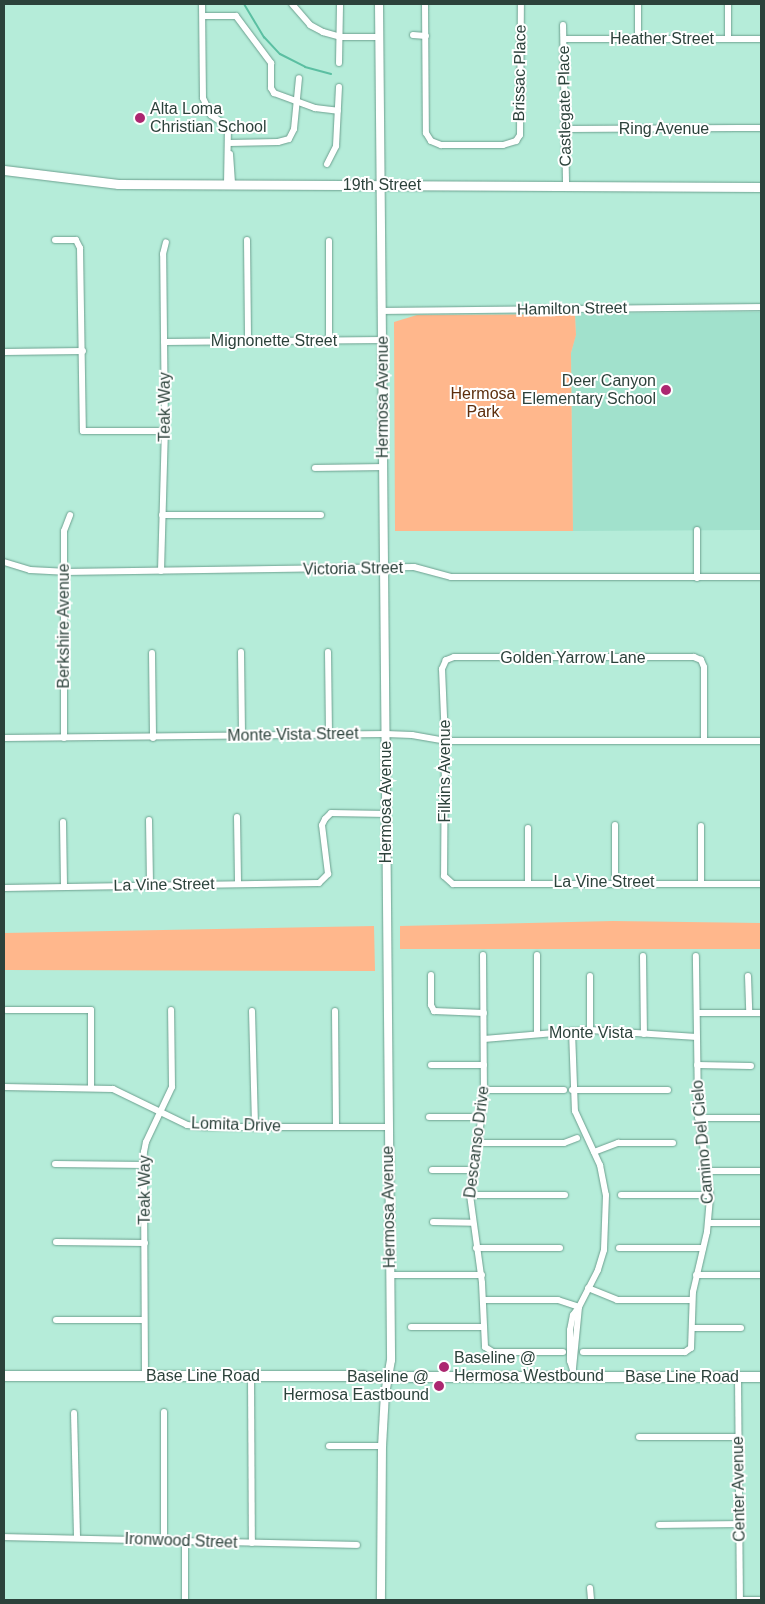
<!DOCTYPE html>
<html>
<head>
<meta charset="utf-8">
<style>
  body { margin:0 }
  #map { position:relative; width:765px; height:1604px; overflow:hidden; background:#b5ecd9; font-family:Arial,sans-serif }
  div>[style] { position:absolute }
  .built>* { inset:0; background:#a1e1cc }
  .green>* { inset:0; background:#ffb78c }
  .stream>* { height:2px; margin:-1px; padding:0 1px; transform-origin:1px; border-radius:1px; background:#5bbfa2 }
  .roads { filter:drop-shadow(0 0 1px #6ca08f) drop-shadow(0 0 1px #6ca08f) }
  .minor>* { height:6px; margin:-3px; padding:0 3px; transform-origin:3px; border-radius:3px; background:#fff }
  .tertiary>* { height:8px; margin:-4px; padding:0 4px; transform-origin:4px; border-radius:4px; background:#fff }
  .secondary>* { height:9px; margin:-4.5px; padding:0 4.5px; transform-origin:4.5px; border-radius:4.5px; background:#fff }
  .primary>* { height:10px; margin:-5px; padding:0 5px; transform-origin:5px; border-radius:5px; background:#fff }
  .dots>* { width:14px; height:14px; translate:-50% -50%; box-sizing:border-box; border:2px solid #fff; border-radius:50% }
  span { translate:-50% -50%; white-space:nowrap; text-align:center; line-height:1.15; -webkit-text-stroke:4px #fff; paint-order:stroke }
  .street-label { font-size:16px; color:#2c423b }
  .poi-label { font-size:16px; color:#2c423b }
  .left { translate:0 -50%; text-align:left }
  .right { translate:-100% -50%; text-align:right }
  .park-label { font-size:16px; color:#5c2e0d }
  .frame { position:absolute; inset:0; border:5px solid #2c423b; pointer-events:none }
</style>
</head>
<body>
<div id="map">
  <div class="built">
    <div style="clip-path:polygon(761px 312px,761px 530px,573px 531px,571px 353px,576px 334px,575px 314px)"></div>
  </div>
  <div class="green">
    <div style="clip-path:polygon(575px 314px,576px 335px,571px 353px,573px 531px,395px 531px,394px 322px,417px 315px)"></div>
    <div style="clip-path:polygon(613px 921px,761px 923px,761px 949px,400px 949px,400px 926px)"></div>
    <div style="clip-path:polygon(374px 926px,375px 971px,4px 970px,4px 933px)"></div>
  </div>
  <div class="stream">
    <div style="left:244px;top:4px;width:39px;rotate:59deg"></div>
    <div style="left:264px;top:37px;width:23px;rotate:47deg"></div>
    <div style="left:280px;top:54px;width:28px;rotate:27deg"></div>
    <div style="left:305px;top:67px;width:27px;rotate:15deg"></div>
  </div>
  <div class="roads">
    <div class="minor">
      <div style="left:202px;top:4px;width:94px;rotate:89.4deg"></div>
      <div style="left:203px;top:98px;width:19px;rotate:65deg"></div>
      <div style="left:211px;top:115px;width:21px;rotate:35deg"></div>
      <div style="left:228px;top:127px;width:57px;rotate:91deg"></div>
      <div style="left:292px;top:4px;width:28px;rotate:49deg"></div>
      <div style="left:310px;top:25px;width:15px;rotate:28deg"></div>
      <div style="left:323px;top:32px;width:18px;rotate:16deg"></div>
      <div style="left:340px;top:37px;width:40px"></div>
      <div style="left:425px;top:4px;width:129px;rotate:89.6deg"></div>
      <div style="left:426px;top:133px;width:9px;rotate:58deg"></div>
      <div style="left:431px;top:141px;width:11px;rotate:22deg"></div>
      <div style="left:441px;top:145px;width:62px"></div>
      <div style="left:503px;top:145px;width:14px;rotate:-17deg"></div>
      <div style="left:516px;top:141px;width:7px;rotate:-56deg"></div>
      <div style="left:520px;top:135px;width:131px;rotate:-89.6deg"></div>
      <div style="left:728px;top:4px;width:35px;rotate:90deg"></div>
      <div style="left:204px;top:16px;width:32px"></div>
      <div style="left:236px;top:16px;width:59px;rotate:53.3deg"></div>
      <div style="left:271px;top:63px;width:25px;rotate:90deg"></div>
      <div style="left:271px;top:88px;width:6px;rotate:59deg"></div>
      <div style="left:274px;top:93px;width:44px;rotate:20.1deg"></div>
      <div style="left:315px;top:108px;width:23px;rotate:7deg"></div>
      <div style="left:563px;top:25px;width:162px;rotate:88.9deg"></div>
      <div style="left:413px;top:35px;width:13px;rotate:4deg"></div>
      <div style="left:564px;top:39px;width:197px"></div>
      <div style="left:638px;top:39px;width:35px;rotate:-90deg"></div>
      <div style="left:339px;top:63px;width:59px;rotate:-89deg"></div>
      <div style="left:567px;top:129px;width:194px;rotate:-0.3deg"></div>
      <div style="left:229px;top:143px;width:49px;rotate:-1.2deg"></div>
      <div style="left:278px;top:142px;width:11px;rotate:-15deg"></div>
      <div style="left:289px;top:139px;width:11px;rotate:-63deg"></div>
      <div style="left:294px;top:129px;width:51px;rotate:-84.4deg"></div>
      <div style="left:230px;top:154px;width:30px;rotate:86deg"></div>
      <div style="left:327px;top:164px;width:20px;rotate:-63deg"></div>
      <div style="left:336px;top:146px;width:59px;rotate:-87.1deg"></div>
      <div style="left:55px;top:240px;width:21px"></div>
      <div style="left:76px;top:240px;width:9px;rotate:63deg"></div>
      <div style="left:80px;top:248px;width:183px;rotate:89.1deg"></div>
      <div style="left:83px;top:431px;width:82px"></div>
      <div style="left:247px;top:240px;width:101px;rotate:89.4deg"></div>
      <div style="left:329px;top:241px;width:100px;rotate:90deg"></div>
      <div style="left:382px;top:311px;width:379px;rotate:-0.6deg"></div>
      <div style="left:164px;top:342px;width:219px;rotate:-0.5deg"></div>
      <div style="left:4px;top:352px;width:79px;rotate:-0.7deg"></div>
      <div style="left:315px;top:468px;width:68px;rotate:-0.8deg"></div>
      <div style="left:162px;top:515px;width:159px"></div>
      <div style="left:697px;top:530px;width:48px;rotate:90deg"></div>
      <div style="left:4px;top:562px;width:27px;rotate:17deg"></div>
      <div style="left:30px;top:570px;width:34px;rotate:3deg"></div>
      <div style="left:64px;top:572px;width:350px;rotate:-0.8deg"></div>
      <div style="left:414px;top:567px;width:38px;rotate:15deg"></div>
      <div style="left:451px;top:577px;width:310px"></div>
      <div style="left:161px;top:571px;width:140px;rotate:-88.4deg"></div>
      <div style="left:165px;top:431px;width:177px;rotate:-90.6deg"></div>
      <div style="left:163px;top:254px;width:12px;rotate:-76deg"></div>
      <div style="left:241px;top:652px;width:83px;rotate:89.3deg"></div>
      <div style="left:328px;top:652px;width:83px;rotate:89.3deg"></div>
      <div style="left:152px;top:653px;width:85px;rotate:89.3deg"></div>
      <div style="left:4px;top:738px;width:382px;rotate:-0.6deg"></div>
      <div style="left:386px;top:734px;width:26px;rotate:2deg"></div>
      <div style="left:412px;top:735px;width:34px;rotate:10deg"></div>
      <div style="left:445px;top:741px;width:316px"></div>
      <div style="left:64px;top:738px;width:207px;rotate:-90deg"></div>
      <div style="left:64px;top:531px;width:17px;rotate:-69deg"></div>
      <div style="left:704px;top:740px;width:73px;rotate:-90deg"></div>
      <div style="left:704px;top:667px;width:8px;rotate:-113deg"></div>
      <div style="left:701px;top:660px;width:8px;rotate:-157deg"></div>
      <div style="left:694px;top:657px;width:240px;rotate:180deg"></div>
      <div style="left:454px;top:657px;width:9px;rotate:159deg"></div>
      <div style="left:446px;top:660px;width:10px;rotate:114deg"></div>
      <div style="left:442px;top:669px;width:72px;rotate:87.6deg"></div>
      <div style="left:445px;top:741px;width:135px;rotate:90.4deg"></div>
      <div style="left:444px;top:876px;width:12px;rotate:42deg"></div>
      <div style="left:453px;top:884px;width:308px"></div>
      <div style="left:237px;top:817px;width:66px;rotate:89.1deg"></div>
      <div style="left:149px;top:820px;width:65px;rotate:89.1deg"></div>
      <div style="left:63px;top:822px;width:65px;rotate:89.1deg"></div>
      <div style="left:615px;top:825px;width:57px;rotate:90deg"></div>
      <div style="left:528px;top:828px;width:54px;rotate:90deg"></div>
      <div style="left:701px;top:883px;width:57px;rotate:-90deg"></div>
      <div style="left:4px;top:888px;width:315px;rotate:-0.9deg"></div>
      <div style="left:319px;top:883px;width:13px;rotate:-45deg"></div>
      <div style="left:328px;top:874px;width:49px;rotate:-97deg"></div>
      <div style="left:322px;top:825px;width:7px;rotate:-63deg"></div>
      <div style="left:325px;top:819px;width:8px;rotate:-45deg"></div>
      <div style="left:331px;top:813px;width:56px;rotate:1deg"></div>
      <div style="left:483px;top:955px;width:145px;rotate:89.6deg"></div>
      <div style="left:484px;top:1100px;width:96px;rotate:98.4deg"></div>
      <div style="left:470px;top:1195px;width:89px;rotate:82.2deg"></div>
      <div style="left:482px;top:1283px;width:64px;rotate:87.3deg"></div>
      <div style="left:485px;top:1347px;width:9px;rotate:32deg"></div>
      <div style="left:493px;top:1352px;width:70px"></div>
      <div style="left:537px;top:955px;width:79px;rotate:90deg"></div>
      <div style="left:643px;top:956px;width:78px;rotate:89.3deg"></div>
      <div style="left:431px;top:975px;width:30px;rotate:90deg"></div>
      <div style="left:431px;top:1005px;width:7px;rotate:63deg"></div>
      <div style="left:434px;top:1011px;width:50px;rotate:2.3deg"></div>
      <div style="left:590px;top:976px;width:54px;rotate:90deg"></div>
      <div style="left:748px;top:976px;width:37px;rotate:88deg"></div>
      <div style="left:6px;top:1010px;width:85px"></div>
      <div style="left:91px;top:1010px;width:77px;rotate:90deg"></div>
      <div style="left:252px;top:1011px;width:117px;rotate:88.5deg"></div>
      <div style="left:335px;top:1011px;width:116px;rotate:89.5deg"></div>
      <div style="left:697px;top:1013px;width:64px"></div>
      <div style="left:572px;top:1031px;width:80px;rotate:87.9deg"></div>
      <div style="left:575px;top:1111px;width:60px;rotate:65.2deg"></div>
      <div style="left:600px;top:1165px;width:31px;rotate:79deg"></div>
      <div style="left:606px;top:1195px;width:55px;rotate:92.1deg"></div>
      <div style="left:604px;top:1250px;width:21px;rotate:107deg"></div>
      <div style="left:598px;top:1270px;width:42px;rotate:117.2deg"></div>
      <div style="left:579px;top:1307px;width:61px;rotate:95.6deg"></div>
      <div style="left:484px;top:1039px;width:106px;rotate:-4.9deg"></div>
      <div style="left:590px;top:1030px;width:107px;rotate:3.7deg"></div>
      <div style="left:431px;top:1065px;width:53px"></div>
      <div style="left:697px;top:1065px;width:54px;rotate:1.1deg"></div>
      <div style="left:4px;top:1087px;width:109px;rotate:1.1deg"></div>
      <div style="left:113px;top:1089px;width:82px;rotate:25.9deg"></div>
      <div style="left:187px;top:1125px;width:18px;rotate:6deg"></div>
      <div style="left:205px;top:1127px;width:182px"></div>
      <div style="left:485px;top:1090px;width:79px"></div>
      <div style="left:572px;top:1090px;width:96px"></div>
      <div style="left:429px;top:1117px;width:53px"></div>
      <div style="left:698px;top:1118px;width:63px"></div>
      <div style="left:477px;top:1143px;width:87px"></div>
      <div style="left:564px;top:1143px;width:14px;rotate:-21deg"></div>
      <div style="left:594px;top:1152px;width:26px;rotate:-21deg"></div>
      <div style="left:618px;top:1143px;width:55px"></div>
      <div style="left:55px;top:1164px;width:90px;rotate:0.6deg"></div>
      <div style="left:432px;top:1170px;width:39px"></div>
      <div style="left:708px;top:1171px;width:53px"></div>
      <div style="left:470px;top:1195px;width:95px"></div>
      <div style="left:621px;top:1195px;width:89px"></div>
      <div style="left:433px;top:1222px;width:39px;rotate:1deg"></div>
      <div style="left:708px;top:1223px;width:53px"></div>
      <div style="left:56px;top:1242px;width:89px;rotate:0.6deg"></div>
      <div style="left:476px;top:1248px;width:84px"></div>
      <div style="left:619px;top:1248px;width:84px"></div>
      <div style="left:390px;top:1275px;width:92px"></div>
      <div style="left:696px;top:1275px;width:65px"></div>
      <div style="left:588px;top:1288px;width:31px;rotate:22deg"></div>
      <div style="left:617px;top:1300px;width:75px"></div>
      <div style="left:484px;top:1300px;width:74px"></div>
      <div style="left:558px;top:1300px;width:22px;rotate:18deg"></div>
      <div style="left:56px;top:1320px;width:88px"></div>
      <div style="left:411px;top:1327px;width:73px"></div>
      <div style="left:692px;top:1328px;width:49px"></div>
      <div style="left:583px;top:1352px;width:102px"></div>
      <div style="left:685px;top:1352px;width:7px;rotate:-34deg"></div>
      <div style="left:691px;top:1348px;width:56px;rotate:-88deg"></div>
      <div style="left:693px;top:1292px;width:62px;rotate:-76.9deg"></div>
      <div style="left:707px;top:1232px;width:37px;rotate:-85deg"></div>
      <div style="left:710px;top:1195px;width:88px;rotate:-97.9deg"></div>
      <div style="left:698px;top:1108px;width:152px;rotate:-90.8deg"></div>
      <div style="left:573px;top:1370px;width:9px;rotate:-108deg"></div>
      <div style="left:570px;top:1361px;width:31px;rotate:-90deg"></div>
      <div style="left:570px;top:1330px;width:15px;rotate:-79deg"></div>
      <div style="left:573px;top:1315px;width:10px;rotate:-53deg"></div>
      <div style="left:145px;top:1376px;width:224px;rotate:-90.3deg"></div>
      <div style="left:144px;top:1152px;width:10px;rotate:-79deg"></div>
      <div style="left:146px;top:1142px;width:61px;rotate:-64.7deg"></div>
      <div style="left:172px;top:1087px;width:77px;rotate:-90.7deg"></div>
      <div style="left:251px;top:1376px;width:167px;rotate:89.7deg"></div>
      <div style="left:738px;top:1377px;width:223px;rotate:89.5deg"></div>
      <div style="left:74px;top:1413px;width:125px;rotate:88.6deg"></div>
      <div style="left:639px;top:1437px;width:99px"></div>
      <div style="left:329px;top:1446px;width:53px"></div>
      <div style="left:659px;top:1525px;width:80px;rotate:-0.7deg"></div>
      <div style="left:4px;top:1537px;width:353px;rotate:1.3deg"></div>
      <div style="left:164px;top:1539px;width:127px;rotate:-90deg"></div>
      <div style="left:185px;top:1540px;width:60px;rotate:90deg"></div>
      <div style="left:590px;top:1588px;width:12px;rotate:85deg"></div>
      <div style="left:743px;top:1600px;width:18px"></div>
    </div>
    <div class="tertiary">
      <div style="left:379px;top:4px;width:1356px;rotate:89.49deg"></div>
      <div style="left:391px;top:1360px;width:34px;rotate:100deg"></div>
      <div style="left:385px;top:1393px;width:53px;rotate:93.2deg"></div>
      <div style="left:382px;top:1446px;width:154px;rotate:90.4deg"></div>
    </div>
    <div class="secondary">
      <div style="left:4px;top:170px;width:115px;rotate:7deg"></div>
      <div style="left:118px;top:184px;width:643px;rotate:0.27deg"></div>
    </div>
    <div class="primary">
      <div style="left:4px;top:1376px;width:757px;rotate:0.08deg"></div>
    </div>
  </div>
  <div class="dots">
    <div style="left:140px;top:118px;background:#ac2770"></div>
    <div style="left:666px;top:390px;background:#ac2770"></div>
    <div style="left:444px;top:1367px;background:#ac2770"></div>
    <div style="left:439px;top:1386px;background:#ac2770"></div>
  </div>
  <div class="street-label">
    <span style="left:662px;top:39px">Heather Street</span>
    <span style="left:520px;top:73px;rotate:-89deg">Brissac Place</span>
    <span style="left:565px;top:106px;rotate:-91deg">Castlegate Place</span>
    <span style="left:664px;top:129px">Ring Avenue</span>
    <span style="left:382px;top:185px">19th Street</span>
    <span style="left:572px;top:309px;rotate:-1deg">Hamilton Street</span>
    <span style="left:274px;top:341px">Mignonette Street</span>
    <span style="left:383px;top:397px;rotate:-90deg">Hermosa Avenue</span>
    <span style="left:165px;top:407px;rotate:-90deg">Teak Way</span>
    <span style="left:353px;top:569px;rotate:-1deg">Victoria Street</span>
    <span style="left:64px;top:626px;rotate:-90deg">Berkshire Avenue</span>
    <span style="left:573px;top:658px">Golden Yarrow Lane</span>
    <span style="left:293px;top:735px;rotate:-1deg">Monte Vista Street</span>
    <span style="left:445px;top:771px;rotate:-90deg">Filkins Avenue</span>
    <span style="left:386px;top:802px;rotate:-90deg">Hermosa Avenue</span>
    <span style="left:604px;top:882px">La Vine Street</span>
    <span style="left:164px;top:885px;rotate:-1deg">La Vine Street</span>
    <span style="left:591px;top:1033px">Monte Vista</span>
    <span style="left:236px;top:1125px;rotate:2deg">Lomita Drive</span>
    <span style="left:477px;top:1142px;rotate:-83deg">Descanso Drive</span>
    <span style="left:703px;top:1142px;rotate:-95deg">Camino Del Cielo</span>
    <span style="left:145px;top:1190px;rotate:-90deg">Teak Way</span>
    <span style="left:389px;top:1207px;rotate:-91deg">Hermosa Avenue</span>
    <span style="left:203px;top:1376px">Base Line Road</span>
    <span style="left:682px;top:1377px">Base Line Road</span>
    <span style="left:739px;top:1489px;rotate:-91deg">Center Avenue</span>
    <span style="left:181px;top:1541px;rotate:2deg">Ironwood Street</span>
  </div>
  <div class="poi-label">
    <span class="left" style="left:150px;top:118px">Alta Loma<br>Christian School</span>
    <span class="right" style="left:656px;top:390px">Deer Canyon<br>Elementary School</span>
    <span class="left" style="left:454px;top:1367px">Baseline @<br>Hermosa Westbound</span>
    <span class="right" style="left:429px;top:1386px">Baseline @<br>Hermosa Eastbound</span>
  </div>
  <div class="park-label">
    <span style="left:483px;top:403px">Hermosa<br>Park</span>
  </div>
  <div class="frame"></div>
</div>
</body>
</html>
